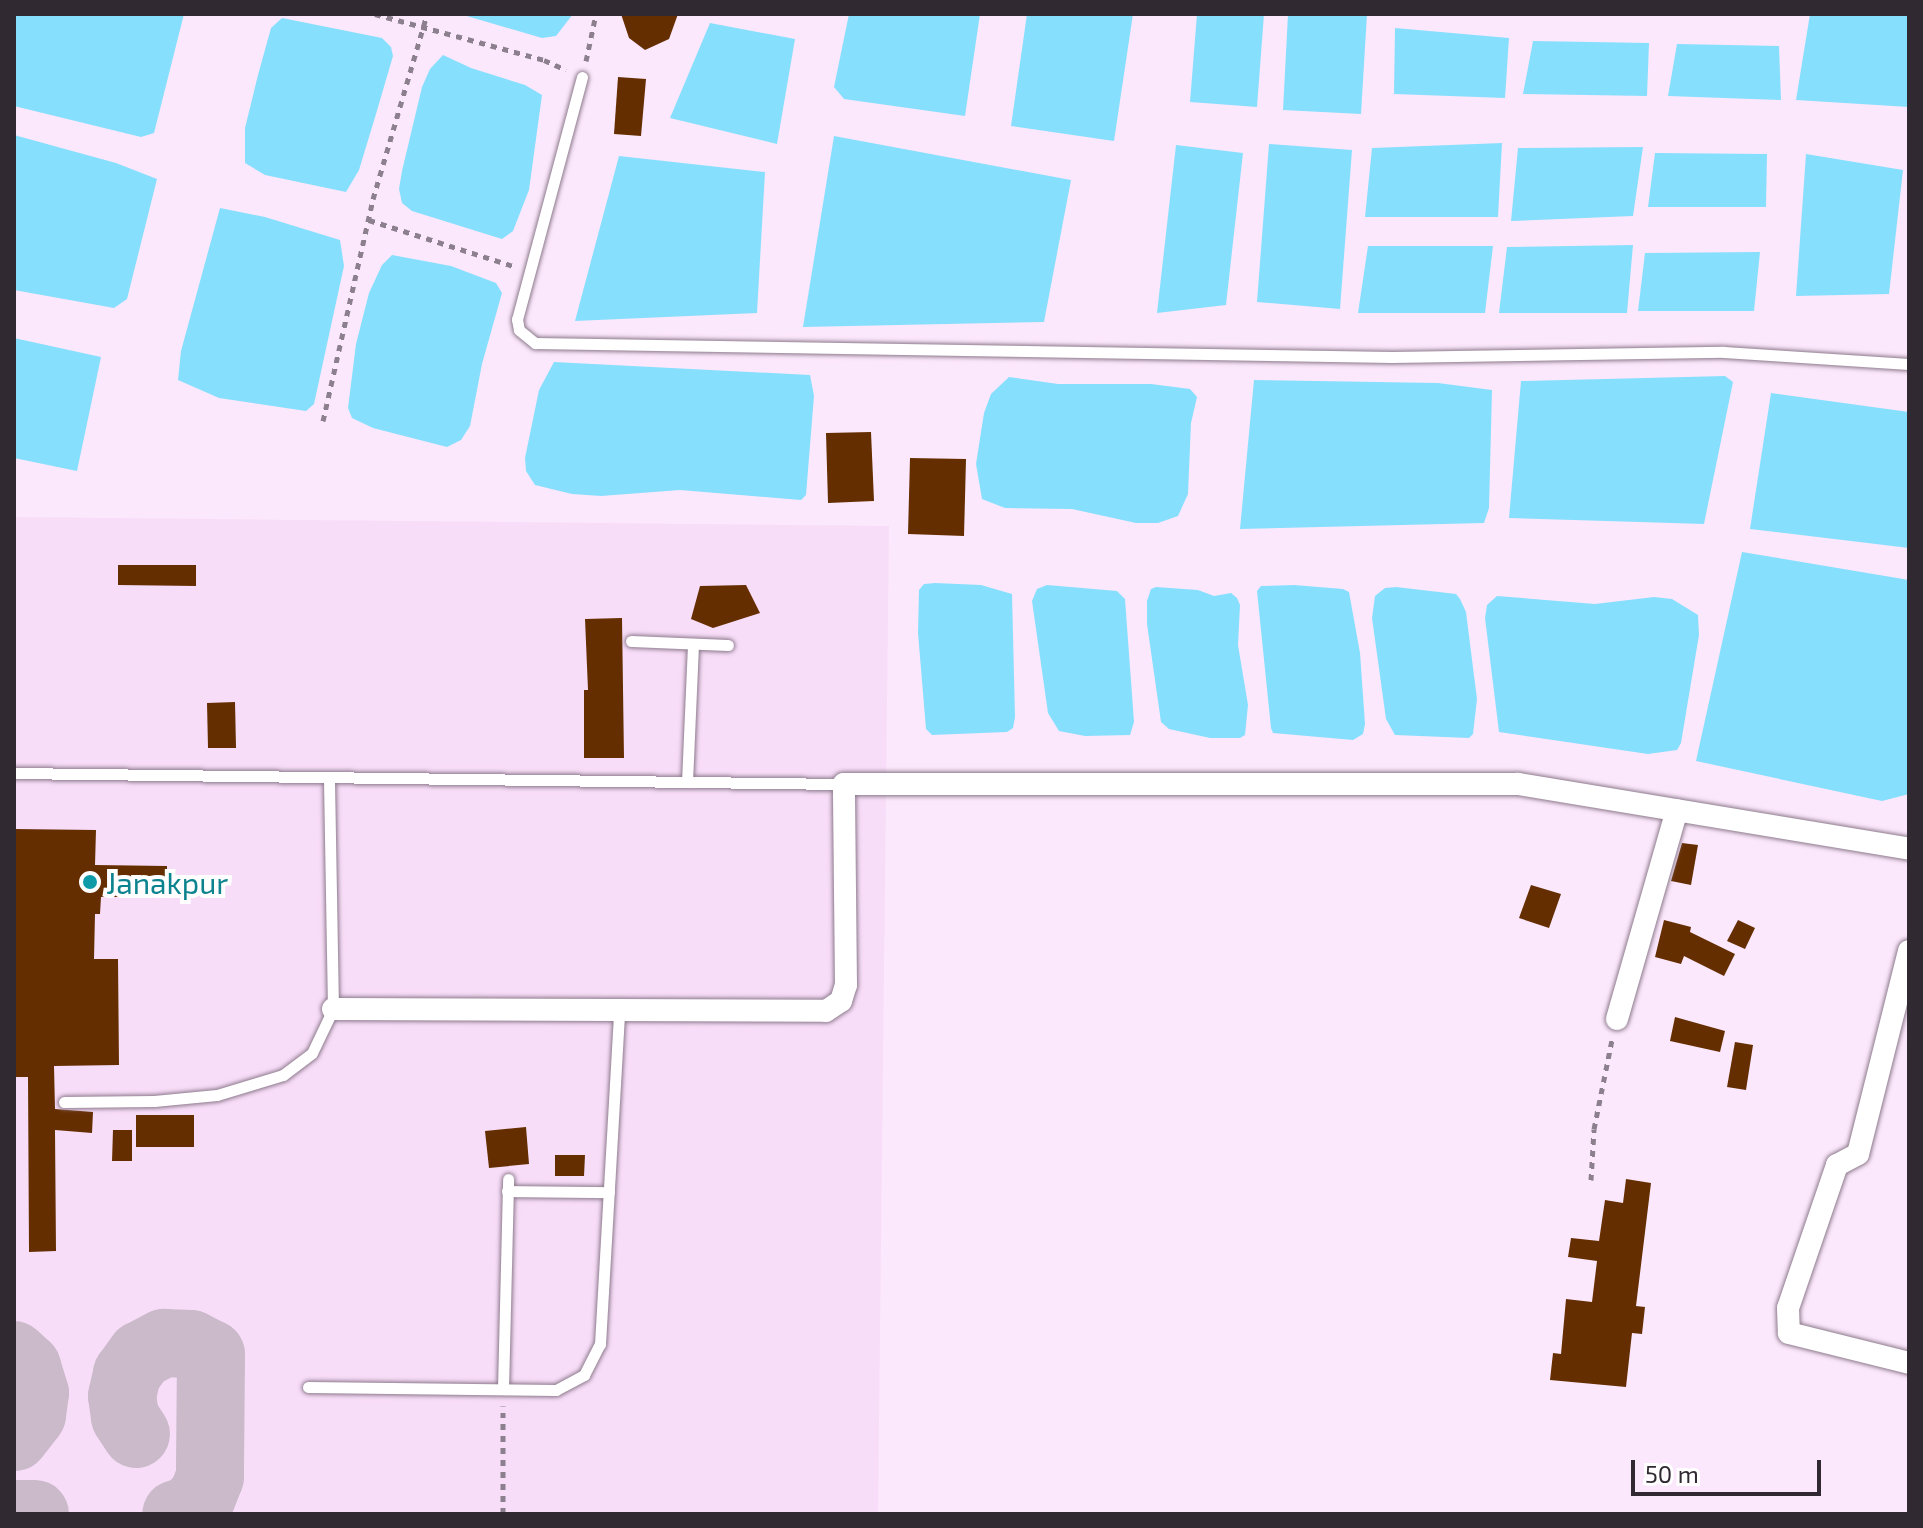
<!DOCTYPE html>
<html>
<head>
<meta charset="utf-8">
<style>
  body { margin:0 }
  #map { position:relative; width:1923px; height:1528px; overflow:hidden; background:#fce8fc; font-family:"Exo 2",sans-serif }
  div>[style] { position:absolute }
  .built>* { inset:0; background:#f8ddf8 }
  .water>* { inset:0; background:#87dffe }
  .taxiway>* { height:68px; margin:-34px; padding:0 34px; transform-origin:34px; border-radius:34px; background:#cabaca }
  .building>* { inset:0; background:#652e00 }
  .path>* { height:5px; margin-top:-2.5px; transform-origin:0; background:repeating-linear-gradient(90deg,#8d808e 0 6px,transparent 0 12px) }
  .roads { filter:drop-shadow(0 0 2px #8d7b8d) drop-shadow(0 0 2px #8d7b8d) }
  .lane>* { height:11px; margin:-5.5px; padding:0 5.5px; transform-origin:5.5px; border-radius:5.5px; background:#fff }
  .street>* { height:22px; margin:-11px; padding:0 11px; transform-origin:11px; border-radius:11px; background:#fff }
  .dots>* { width:22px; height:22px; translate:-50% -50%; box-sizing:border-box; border:4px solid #fff; border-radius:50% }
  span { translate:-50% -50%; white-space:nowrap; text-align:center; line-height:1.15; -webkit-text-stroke:8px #fff; paint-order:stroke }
  .culture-label { font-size:30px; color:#0d838f }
  .left { translate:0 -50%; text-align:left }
  .frame { position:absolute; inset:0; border:16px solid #302931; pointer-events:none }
  .scale { position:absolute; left:1631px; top:1460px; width:190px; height:36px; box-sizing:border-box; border:4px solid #302931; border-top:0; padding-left:10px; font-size:24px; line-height:28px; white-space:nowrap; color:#302931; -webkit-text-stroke:6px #fff; paint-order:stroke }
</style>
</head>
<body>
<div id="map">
  <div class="built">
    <div style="clip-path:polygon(14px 517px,889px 526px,878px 1514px,14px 1514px)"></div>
  </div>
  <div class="water">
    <div style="clip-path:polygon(14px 14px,184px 14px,154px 133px,141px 137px,14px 106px)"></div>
    <div style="clip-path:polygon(460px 14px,573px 14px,556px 36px,542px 38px)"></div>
    <div style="clip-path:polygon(849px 14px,980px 14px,965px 116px,844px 99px,834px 87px)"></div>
    <div style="clip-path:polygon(1027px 14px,1133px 14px,1114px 141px,1011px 126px)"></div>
    <div style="clip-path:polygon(1197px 14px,1264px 14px,1257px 107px,1190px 102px)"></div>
    <div style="clip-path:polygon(1288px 14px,1367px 14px,1361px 114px,1283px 110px)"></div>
    <div style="clip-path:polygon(1810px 14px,1909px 14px,1909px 107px,1796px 100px)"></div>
    <div style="clip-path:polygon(282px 18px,382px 38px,391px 47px,393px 56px,376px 114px,359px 170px,346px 192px,265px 175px,245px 163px,245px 128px,258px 75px,271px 28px)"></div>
    <div style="clip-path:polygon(710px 23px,795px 39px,777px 144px,670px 118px)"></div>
    <div style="clip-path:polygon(1395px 28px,1509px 38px,1505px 98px,1394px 94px)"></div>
    <div style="clip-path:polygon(1533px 41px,1649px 43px,1647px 96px,1523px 94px)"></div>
    <div style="clip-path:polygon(1677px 44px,1779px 46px,1781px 100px,1668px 96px)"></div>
    <div style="clip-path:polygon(443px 55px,471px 68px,525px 85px,542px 95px,529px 190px,513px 231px,502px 239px,412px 211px,402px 203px,399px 189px,402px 171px,422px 87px,430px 69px)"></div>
    <div style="clip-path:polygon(14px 135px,116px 163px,157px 179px,127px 299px,114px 308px,14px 290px)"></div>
    <div style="clip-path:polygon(834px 136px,1071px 180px,1044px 322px,803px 327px)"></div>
    <div style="clip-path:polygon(1502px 143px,1498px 217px,1365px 217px,1372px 148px)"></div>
    <div style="clip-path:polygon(1269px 144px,1352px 150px,1340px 309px,1257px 302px)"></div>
    <div style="clip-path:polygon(1176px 145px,1243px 153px,1226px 305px,1157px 313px)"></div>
    <div style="clip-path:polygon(1643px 147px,1633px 216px,1511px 221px,1518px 148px)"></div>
    <div style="clip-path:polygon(1655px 153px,1767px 154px,1766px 207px,1648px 207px)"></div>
    <div style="clip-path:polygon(1806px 154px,1903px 170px,1889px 294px,1796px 296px)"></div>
    <div style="clip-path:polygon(619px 156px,765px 172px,757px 313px,575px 321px)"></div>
    <div style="clip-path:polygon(220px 208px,265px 217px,340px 240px,344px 266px,314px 404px,306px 411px,219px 398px,178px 380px,181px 351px)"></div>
    <div style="clip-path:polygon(1633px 245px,1627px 313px,1499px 313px,1507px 247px)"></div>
    <div style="clip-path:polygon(1368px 246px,1493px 246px,1485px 313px,1358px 313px)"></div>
    <div style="clip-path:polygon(1760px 252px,1754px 311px,1638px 311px,1645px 253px)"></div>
    <div style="clip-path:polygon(392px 255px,451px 266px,496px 283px,502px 293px,482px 364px,470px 426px,461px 440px,447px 447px,373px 428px,352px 418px,348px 408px,356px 344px,369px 293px,382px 265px)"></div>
    <div style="clip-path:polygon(14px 338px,101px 357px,77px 471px,14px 458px)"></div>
    <div style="clip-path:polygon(554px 362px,810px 375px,814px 396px,806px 495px,801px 500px,680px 490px,601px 496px,572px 494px,535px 485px,526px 471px,525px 458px,539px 390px)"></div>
    <div style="clip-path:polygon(1725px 376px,1733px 382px,1704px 524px,1509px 518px,1521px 381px)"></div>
    <div style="clip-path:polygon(1009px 377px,1058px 384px,1151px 384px,1190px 389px,1197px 397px,1191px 423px,1188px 494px,1178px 516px,1158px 523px,1136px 523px,1072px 509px,1005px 508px,982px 499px,976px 464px,984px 413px,991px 394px)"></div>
    <div style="clip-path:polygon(1254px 380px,1438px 383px,1492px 390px,1489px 508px,1484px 523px,1240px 529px)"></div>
    <div style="clip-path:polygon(1771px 393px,1909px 412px,1909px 548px,1750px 529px)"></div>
    <div style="clip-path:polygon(1742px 552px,1909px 580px,1909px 794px,1882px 801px,1696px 761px)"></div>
    <div style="clip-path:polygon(935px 583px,981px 585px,1012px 594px,1015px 717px,1013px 728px,1007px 732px,932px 735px,926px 729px,918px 633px,919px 590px,924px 584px)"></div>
    <div style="clip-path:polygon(1047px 585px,1117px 591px,1125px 599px,1134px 722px,1130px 735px,1085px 736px,1059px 731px,1048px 713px,1032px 601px,1037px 589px)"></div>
    <div style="clip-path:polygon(1294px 585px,1343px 589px,1349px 592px,1360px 653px,1365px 724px,1363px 734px,1353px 740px,1273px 733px,1271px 728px,1257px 591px,1261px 586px)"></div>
    <div style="clip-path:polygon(1156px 587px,1198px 590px,1214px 596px,1231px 593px,1237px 598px,1240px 605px,1238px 645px,1248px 705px,1245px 735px,1240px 738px,1210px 738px,1169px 729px,1161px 722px,1147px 624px,1147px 601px,1151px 589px)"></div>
    <div style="clip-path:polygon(1396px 587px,1456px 594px,1460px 599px,1466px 612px,1477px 699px,1473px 734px,1469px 738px,1395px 735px,1386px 719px,1372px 618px,1375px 596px,1385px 588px)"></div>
    <div style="clip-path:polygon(1497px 596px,1595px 604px,1654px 597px,1672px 599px,1698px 615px,1699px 635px,1681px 743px,1677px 750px,1648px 754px,1499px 732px,1485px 618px,1487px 605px)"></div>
  </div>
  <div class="taxiway">
    <div style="left:14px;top:1355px;width:18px;rotate:43deg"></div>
    <div style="left:27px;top:1367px;width:27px;rotate:73deg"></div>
    <div style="left:35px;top:1393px;width:22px;rotate:98deg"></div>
    <div style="left:32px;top:1415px;width:28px;rotate:128deg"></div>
    <div style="left:136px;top:1434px;width:20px;rotate:-123deg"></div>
    <div style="left:125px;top:1417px;width:21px;rotate:-98deg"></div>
    <div style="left:122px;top:1396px;width:23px;rotate:-77deg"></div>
    <div style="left:127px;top:1374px;width:24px;rotate:-54deg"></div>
    <div style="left:141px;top:1355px;width:26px;rotate:-28deg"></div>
    <div style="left:164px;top:1343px;width:27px;rotate:2deg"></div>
    <div style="left:191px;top:1344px;width:22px;rotate:27deg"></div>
    <div style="left:211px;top:1354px;width:123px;rotate:90.5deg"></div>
    <div style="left:210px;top:1477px;width:22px;rotate:112deg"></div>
    <div style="left:202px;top:1497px;width:20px;rotate:135deg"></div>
    <div style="left:188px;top:1511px;width:12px;rotate:166deg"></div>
    <div style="left:14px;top:1514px;width:21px"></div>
  </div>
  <div class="building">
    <div style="clip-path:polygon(621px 14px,678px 14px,669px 39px,645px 50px,629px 38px)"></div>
    <div style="clip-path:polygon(618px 77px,646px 79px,641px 136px,614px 134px)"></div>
    <div style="clip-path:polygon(871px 432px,874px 501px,828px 503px,826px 433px)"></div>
    <div style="clip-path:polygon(910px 458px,966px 459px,964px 536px,908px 534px)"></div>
    <div style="clip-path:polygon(118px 565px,196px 565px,196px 586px,118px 585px)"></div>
    <div style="clip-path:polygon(746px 585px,760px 613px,713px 628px,691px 619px,700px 586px)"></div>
    <div style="clip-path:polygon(622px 618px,624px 758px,584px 758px,584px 690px,588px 690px,585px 619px)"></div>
    <div style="clip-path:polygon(235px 702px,236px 748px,208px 748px,207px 703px)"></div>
    <div style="clip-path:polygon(14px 829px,96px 830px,95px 865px,167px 866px,167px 897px,101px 897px,100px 914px,95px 914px,94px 959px,118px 959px,119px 1065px,54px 1066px,55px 1109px,93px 1112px,92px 1133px,55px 1130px,56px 1251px,29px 1252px,28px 1077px,14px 1077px)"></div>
    <div style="clip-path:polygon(1682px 843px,1698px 845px,1691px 885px,1671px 881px)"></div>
    <div style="clip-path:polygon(1531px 885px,1561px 894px,1549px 928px,1519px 918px)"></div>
    <div style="clip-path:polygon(1664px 920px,1691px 927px,1690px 932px,1735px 954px,1724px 976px,1684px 956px,1681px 964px,1655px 957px)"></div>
    <div style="clip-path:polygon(1738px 920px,1755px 928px,1745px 949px,1727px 941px)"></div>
    <div style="clip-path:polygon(1675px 1017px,1725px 1031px,1720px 1052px,1670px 1041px)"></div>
    <div style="clip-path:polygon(1735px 1042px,1753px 1045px,1746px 1090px,1727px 1087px)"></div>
    <div style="clip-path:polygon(136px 1115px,194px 1115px,194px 1147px,136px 1147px)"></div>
    <div style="clip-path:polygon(526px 1127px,529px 1164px,489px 1168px,485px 1131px)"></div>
    <div style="clip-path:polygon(113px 1130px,132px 1130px,132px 1161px,112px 1161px)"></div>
    <div style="clip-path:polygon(555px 1155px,585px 1155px,584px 1176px,555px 1176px)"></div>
    <div style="clip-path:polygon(1626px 1179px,1651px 1183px,1636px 1306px,1645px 1307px,1642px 1334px,1632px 1333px,1626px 1387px,1550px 1380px,1553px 1353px,1561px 1354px,1566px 1299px,1592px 1302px,1597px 1261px,1568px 1257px,1571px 1238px,1599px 1241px,1605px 1200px,1623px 1203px)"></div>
  </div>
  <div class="path">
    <div style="left:375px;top:14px;width:175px;rotate:15.2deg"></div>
    <div style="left:544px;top:60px;width:24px;rotate:24deg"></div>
    <div style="left:586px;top:61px;width:48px;rotate:-78deg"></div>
    <div style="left:369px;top:220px;width:154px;rotate:17.7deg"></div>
    <div style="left:323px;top:421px;width:228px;rotate:-77.3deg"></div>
    <div style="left:373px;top:199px;width:193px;rotate:-73.7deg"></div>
    <div style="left:1591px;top:1180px;width:51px;rotate:-86.6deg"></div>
    <div style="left:1594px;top:1129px;width:91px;rotate:-78.6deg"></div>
    <div style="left:503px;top:1514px;width:108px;rotate:-90deg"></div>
  </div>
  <div class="roads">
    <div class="lane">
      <div style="left:582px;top:77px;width:251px;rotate:105deg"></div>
      <div style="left:517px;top:319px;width:11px;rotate:80deg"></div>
      <div style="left:519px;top:330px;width:21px;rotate:39deg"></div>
      <div style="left:535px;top:343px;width:857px;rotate:0.94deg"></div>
      <div style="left:1392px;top:357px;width:332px;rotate:-0.9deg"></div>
      <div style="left:1724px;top:352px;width:185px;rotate:3.7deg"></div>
      <div style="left:631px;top:641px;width:97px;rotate:2.4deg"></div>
      <div style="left:14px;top:773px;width:830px;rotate:0.76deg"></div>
      <div style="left:687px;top:782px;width:138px;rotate:-87.5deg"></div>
      <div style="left:64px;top:1102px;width:90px;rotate:-0.6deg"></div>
      <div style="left:154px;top:1101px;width:63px;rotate:-5.4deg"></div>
      <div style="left:217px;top:1095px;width:69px;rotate:-16.9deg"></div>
      <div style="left:283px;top:1075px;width:36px;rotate:-37deg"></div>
      <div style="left:312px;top:1053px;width:49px;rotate:-64.5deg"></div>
      <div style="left:333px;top:1009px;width:231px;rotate:-91deg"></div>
      <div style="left:507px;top:1191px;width:102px;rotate:0.6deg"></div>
      <div style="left:308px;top:1387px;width:248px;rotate:0.7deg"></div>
      <div style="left:556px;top:1390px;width:32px;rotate:-28deg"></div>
      <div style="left:584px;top:1375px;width:35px;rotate:-63deg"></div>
      <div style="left:600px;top:1344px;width:335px;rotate:-86.7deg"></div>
      <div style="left:503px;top:1389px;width:210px;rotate:-88.6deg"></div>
    </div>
    <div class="street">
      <div style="left:1909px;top:951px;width:209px;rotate:104.1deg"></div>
      <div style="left:1858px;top:1154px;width:24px;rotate:152deg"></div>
      <div style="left:1837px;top:1165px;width:151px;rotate:108.9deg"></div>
      <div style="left:1788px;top:1308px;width:25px;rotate:88deg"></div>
      <div style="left:1789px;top:1333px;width:124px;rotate:14deg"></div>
      <div style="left:333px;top:1009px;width:493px;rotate:0.2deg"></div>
      <div style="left:826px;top:1011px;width:18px;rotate:-34deg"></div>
      <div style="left:841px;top:1001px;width:17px;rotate:-73deg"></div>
      <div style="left:846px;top:985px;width:201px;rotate:-90.6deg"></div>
      <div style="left:844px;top:784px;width:674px"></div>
      <div style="left:1518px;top:784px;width:396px;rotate:9.4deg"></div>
      <div style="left:1617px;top:1019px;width:217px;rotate:-74deg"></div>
    </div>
  </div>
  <div class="dots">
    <div style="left:90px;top:882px;background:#0f9aa8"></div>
  </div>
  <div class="culture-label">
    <span class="left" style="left:106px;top:882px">Janakpur</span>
  </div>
  <div class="frame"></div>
  <div class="scale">50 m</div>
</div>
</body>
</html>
